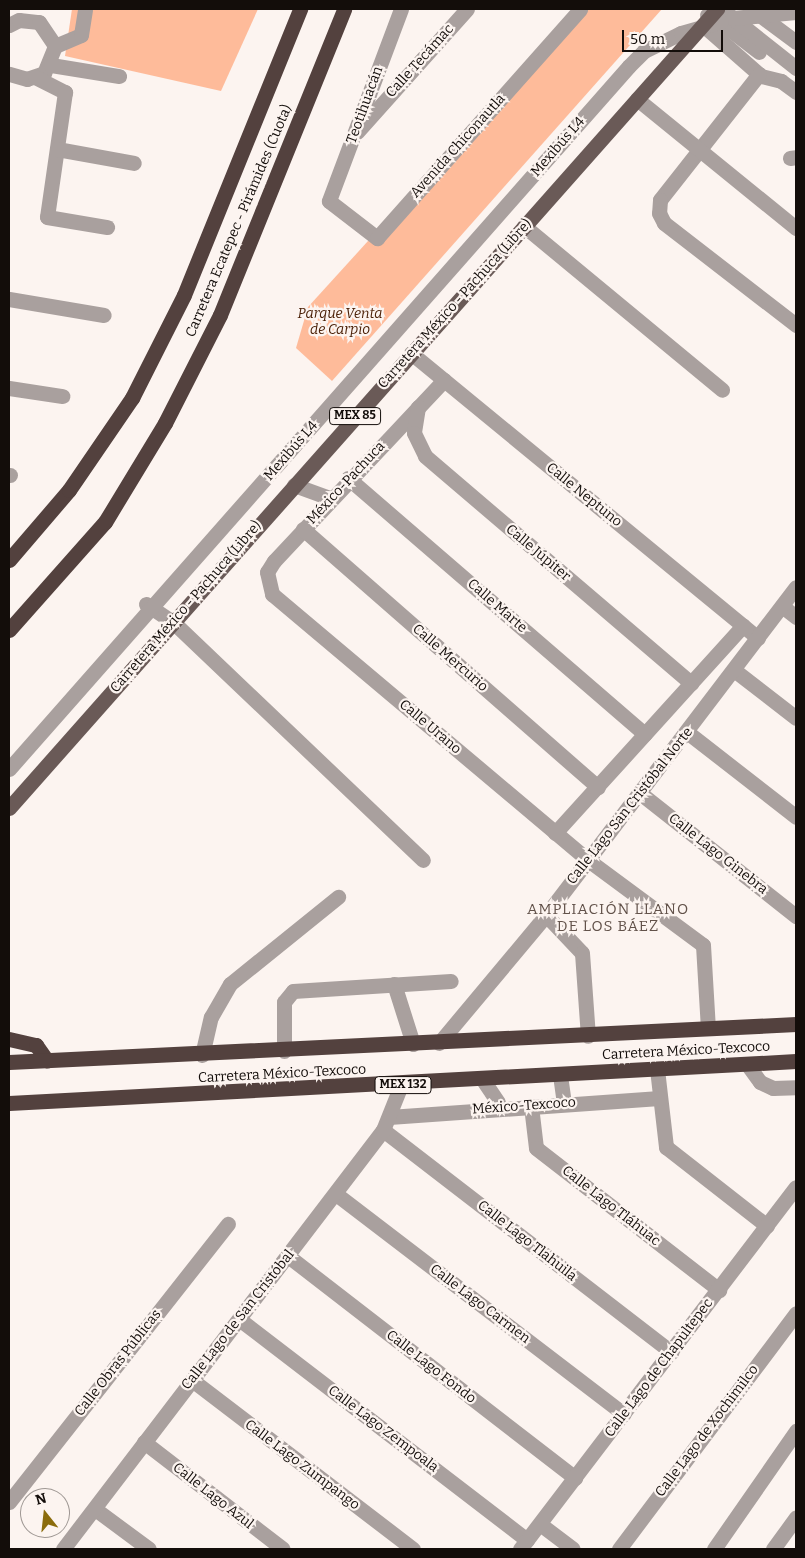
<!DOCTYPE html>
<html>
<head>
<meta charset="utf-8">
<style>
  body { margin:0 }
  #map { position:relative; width:805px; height:1558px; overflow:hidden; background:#fcf4f0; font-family:Bitter,serif }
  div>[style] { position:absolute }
  .green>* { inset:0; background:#febb9a }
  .minor>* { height:15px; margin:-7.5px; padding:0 7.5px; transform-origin:7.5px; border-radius:7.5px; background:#a9a09e }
  .major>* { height:15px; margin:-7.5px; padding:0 7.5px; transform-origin:7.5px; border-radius:7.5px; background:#6a5a57 }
  .highway>* { height:15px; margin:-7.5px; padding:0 7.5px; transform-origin:7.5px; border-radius:7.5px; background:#53413e }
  span { translate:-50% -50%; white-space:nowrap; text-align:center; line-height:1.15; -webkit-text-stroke:4.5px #fcf4f0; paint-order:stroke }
  .shield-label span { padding:1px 4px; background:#fcf4f0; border:1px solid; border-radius:4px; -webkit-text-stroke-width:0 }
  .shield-label { font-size:12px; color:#130d0a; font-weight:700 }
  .street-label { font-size:14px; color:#130d0a }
  .park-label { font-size:14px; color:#4c2209; font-style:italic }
  .neighbourhood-label { font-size:15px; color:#62524a; letter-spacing:1px }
  .frame { position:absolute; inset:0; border:10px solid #130d0a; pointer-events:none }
  .north { position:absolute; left:20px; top:1488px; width:50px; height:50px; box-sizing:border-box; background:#fcf4f0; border:1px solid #9f9894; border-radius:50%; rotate:344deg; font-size:14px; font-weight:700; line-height:20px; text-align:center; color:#130d0a }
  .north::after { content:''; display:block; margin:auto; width:18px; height:22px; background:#8b6c0d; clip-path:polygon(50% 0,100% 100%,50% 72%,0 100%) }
  .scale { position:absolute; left:622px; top:30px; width:101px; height:22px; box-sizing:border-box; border:2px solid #130d0a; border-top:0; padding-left:6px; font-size:15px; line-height:18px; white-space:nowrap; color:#130d0a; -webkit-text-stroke:4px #fcf4f0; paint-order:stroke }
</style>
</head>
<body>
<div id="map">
  <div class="green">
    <div style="clip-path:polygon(72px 9px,258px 9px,221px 91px,65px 56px)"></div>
    <div style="clip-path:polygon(579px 9px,662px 9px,332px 381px,296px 348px,308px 307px)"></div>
  </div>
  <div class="minor">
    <div style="left:401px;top:9px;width:205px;rotate:110.6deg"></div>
    <div style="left:329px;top:201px;width:61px;rotate:37.6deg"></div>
    <div style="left:377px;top:238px;width:306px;rotate:-48.4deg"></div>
    <div style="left:718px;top:13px;width:9px;rotate:77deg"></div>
    <div style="left:720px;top:22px;width:49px;rotate:37.6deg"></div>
    <div style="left:757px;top:13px;width:49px;rotate:36.6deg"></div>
    <div style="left:707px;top:15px;width:17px;rotate:-13deg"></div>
    <div style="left:724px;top:11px;width:92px;rotate:38.4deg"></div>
    <div style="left:733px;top:18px;width:63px;rotate:-5.4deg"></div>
    <div style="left:9px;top:25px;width:11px;rotate:-27deg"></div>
    <div style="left:19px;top:20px;width:20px;rotate:6deg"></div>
    <div style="left:39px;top:22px;width:29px;rotate:56deg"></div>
    <div style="left:55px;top:46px;width:29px;rotate:112deg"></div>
    <div style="left:44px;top:73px;width:18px;rotate:161deg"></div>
    <div style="left:27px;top:79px;width:19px;rotate:-164deg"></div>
    <div style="left:703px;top:25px;width:77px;rotate:41.3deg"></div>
    <div style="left:761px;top:76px;width:21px;rotate:14deg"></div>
    <div style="left:781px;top:81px;width:19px;rotate:36deg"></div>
    <div style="left:55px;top:46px;width:28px;rotate:-23deg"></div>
    <div style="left:81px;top:35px;width:26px;rotate:-81deg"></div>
    <div style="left:51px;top:65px;width:69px;rotate:9.2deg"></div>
    <div style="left:759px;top:74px;width:160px;rotate:128.2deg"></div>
    <div style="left:660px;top:200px;width:13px;rotate:94deg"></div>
    <div style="left:659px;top:213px;width:11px;rotate:63deg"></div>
    <div style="left:664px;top:223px;width:167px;rotate:37.7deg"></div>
    <div style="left:35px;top:77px;width:34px;rotate:27deg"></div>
    <div style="left:65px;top:92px;width:126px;rotate:98.2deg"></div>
    <div style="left:47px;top:217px;width:61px;rotate:9.5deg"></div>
    <div style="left:637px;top:99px;width:205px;rotate:39.1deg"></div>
    <div style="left:357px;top:132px;width:165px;rotate:-48.2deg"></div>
    <div style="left:57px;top:149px;width:78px;rotate:10.3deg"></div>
    <div style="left:790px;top:158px;width:6px;rotate:-9deg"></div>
    <div style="left:524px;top:226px;width:257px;rotate:39.6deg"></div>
    <div style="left:9px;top:299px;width:96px;rotate:9.6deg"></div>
    <div style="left:411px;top:353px;width:449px;rotate:39.4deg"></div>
    <div style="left:444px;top:380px;width:248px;rotate:133.2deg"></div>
    <div style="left:274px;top:561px;width:13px;rotate:122deg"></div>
    <div style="left:267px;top:572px;width:23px;rotate:77deg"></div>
    <div style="left:272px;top:594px;width:413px;rotate:40.1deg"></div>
    <div style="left:588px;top:860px;width:143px;rotate:36.5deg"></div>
    <div style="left:703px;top:945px;width:83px;rotate:86.6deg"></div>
    <div style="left:9px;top:388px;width:54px;rotate:8.6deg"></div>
    <div style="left:418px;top:407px;width:26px;rotate:99deg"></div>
    <div style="left:414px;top:433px;width:25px;rotate:64deg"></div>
    <div style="left:425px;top:456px;width:350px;rotate:40.5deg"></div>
    <div style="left:9px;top:475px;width:1px"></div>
    <div style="left:348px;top:478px;width:392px;rotate:40.8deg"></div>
    <div style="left:294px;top:485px;width:38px;rotate:20deg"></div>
    <div style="left:303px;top:529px;width:392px;rotate:41.2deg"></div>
    <div style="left:146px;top:604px;width:32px;rotate:34deg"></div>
    <div style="left:173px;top:622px;width:345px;rotate:43.6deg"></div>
    <div style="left:782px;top:606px;width:18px;rotate:38deg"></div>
    <div style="left:734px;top:670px;width:78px;rotate:37.7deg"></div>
    <div style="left:687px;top:732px;width:138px;rotate:37.9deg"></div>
    <div style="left:9px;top:769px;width:937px;rotate:-48.59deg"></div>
    <div style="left:629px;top:66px;width:21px;rotate:-45deg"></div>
    <div style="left:644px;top:51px;width:41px;rotate:-25.9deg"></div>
    <div style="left:681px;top:33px;width:41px;rotate:-15.8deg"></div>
    <div style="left:640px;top:793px;width:199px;rotate:38.3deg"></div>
    <div style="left:555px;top:833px;width:280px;rotate:-47.8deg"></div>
    <div style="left:546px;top:915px;width:52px;rotate:46.5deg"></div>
    <div style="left:582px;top:953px;width:83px;rotate:85.9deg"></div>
    <div style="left:394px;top:984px;width:63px;rotate:72.4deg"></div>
    <div style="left:439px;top:1043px;width:167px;rotate:-50.1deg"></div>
    <div style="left:546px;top:915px;width:412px;rotate:-52.7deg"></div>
    <div style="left:284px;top:1051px;width:49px;rotate:-90deg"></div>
    <div style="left:284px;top:1002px;width:14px;rotate:-51deg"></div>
    <div style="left:293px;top:991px;width:158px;rotate:-3.6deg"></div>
    <div style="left:202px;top:1055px;width:39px;rotate:-77deg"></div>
    <div style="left:211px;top:1017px;width:38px;rotate:-60deg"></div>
    <div style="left:230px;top:984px;width:139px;rotate:-38.9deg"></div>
    <div style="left:747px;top:1064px;width:22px;rotate:54deg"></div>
    <div style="left:760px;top:1082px;width:14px;rotate:25deg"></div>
    <div style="left:773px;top:1088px;width:23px;rotate:-2deg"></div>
    <div style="left:657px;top:1069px;width:79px;rotate:83.4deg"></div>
    <div style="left:666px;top:1147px;width:128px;rotate:38deg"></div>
    <div style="left:560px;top:1075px;width:28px;rotate:82deg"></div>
    <div style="left:483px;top:1080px;width:34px;rotate:56deg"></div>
    <div style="left:531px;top:1106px;width:42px;rotate:83.2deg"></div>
    <div style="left:536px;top:1148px;width:232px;rotate:37.8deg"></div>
    <div style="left:389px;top:1117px;width:271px;rotate:-4deg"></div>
    <div style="left:383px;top:1130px;width:364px;rotate:37.6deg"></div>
    <div style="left:336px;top:1194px;width:362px;rotate:37.4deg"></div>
    <div style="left:288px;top:1256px;width:363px;rotate:37.7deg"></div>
    <div style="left:239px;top:1319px;width:363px;rotate:37.5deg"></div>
    <div style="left:192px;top:1380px;width:278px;rotate:37.4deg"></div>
    <div style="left:144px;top:1442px;width:175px;rotate:37.6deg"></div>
    <div style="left:9px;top:1502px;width:354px;rotate:-51.8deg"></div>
    <div style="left:95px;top:1509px;width:67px;rotate:36.5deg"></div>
    <div style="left:540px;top:1524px;width:41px;rotate:37.1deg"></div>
    <div style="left:63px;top:1549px;width:527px;rotate:-52.63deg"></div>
    <div style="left:383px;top:1130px;width:48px;rotate:-68.2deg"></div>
    <div style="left:520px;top:1549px;width:455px;rotate:-52.7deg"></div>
    <div style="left:619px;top:1549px;width:295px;rotate:-53.1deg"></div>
    <div style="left:714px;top:1549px;width:144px;rotate:-55.2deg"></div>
    <div style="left:773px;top:1549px;width:39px;rotate:-54deg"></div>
  </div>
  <div class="major">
    <div style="left:9px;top:808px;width:1068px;rotate:-48.46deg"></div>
  </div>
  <div class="highway">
    <div style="left:9px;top:560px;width:92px;rotate:-49.4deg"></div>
    <div style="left:69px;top:490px;width:112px;rotate:-55.6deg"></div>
    <div style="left:132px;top:398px;width:115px;rotate:-63.2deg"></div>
    <div style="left:184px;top:295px;width:309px;rotate:-67.9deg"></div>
    <div style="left:9px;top:630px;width:144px;rotate:-48.4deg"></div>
    <div style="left:105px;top:522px;width:116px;rotate:-58.8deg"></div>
    <div style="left:165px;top:423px;width:121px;rotate:-63deg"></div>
    <div style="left:220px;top:315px;width:330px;rotate:-67.9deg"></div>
    <div style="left:9px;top:1039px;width:28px;rotate:13deg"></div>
    <div style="left:36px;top:1045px;width:19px;rotate:55deg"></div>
    <div style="left:9px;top:1062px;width:788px;rotate:-2.76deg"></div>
    <div style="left:9px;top:1103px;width:788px;rotate:-3.05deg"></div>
  </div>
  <div class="shield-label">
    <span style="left:355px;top:416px">MEX 85</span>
    <span style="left:403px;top:1085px">MEX 132</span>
  </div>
  <div class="street-label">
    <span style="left:420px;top:61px;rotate:-48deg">Calle Tecámac</span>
    <span style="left:365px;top:105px;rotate:-70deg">Teotihuacán</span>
    <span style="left:458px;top:146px;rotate:-48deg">Avenida Chiconautla</span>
    <span style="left:558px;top:147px;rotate:-49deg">Mexibús L4</span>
    <span style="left:239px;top:221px;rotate:-67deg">Carretera Ecatepec - Pirámides (Cuota)</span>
    <span style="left:455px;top:304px;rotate:-48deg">Carretera México - Pachuca (Libre)</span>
    <span style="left:291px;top:451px;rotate:-49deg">Mexibús L4</span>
    <span style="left:346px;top:483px;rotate:-47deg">México-Pachuca</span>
    <span style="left:584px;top:495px;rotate:39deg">Calle Neptuno</span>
    <span style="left:538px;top:553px;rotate:40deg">Calle Júpiter</span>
    <span style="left:497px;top:606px;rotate:41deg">Calle Marte</span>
    <span style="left:186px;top:607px;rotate:-49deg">Carretera México - Pachuca (Libre)</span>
    <span style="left:450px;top:658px;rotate:41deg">Calle Mercurio</span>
    <span style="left:430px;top:727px;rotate:40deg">Calle Urano</span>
    <span style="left:630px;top:806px;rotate:-52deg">Calle Lago San Cristóbal Norte</span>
    <span style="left:718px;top:854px;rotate:38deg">Calle Lago Ginebra</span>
    <span style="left:686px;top:1051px;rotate:-3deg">Carretera México-Texcoco</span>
    <span style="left:282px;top:1074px;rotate:-3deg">Carretera México-Texcoco</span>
    <span style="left:524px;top:1106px;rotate:-4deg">México-Texcoco</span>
    <span style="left:611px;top:1206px;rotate:38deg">Calle Lago Tláhuac</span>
    <span style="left:527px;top:1241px;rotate:38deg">Calle Lago Tlahuila</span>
    <span style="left:480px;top:1304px;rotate:37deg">Calle Lago Carmen</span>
    <span style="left:238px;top:1320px;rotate:-52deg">Calle Lago de San Cristóbal</span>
    <span style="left:118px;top:1363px;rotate:-52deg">Calle Obras Públicas</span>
    <span style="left:431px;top:1367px;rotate:38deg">Calle Lago Fondo</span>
    <span style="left:659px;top:1368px;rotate:-53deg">Calle Lago de Chapultepec</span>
    <span style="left:383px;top:1429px;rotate:37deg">Calle Lago Zempoala</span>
    <span style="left:707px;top:1431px;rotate:-53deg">Calle Lago de Xochimilco</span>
    <span style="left:302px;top:1465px;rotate:37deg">Calle Lago Zumpango</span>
    <span style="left:213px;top:1496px;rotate:38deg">Calle Lago Azul</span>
  </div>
  <div class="park-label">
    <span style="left:340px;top:322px">Parque Venta<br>de Carpio</span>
  </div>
  <div class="neighbourhood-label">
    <span style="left:608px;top:918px">AMPLIACIÓN LLANO<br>DE LOS BÁEZ</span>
  </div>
  <div class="frame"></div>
  <div class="north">N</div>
  <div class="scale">50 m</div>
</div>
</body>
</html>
